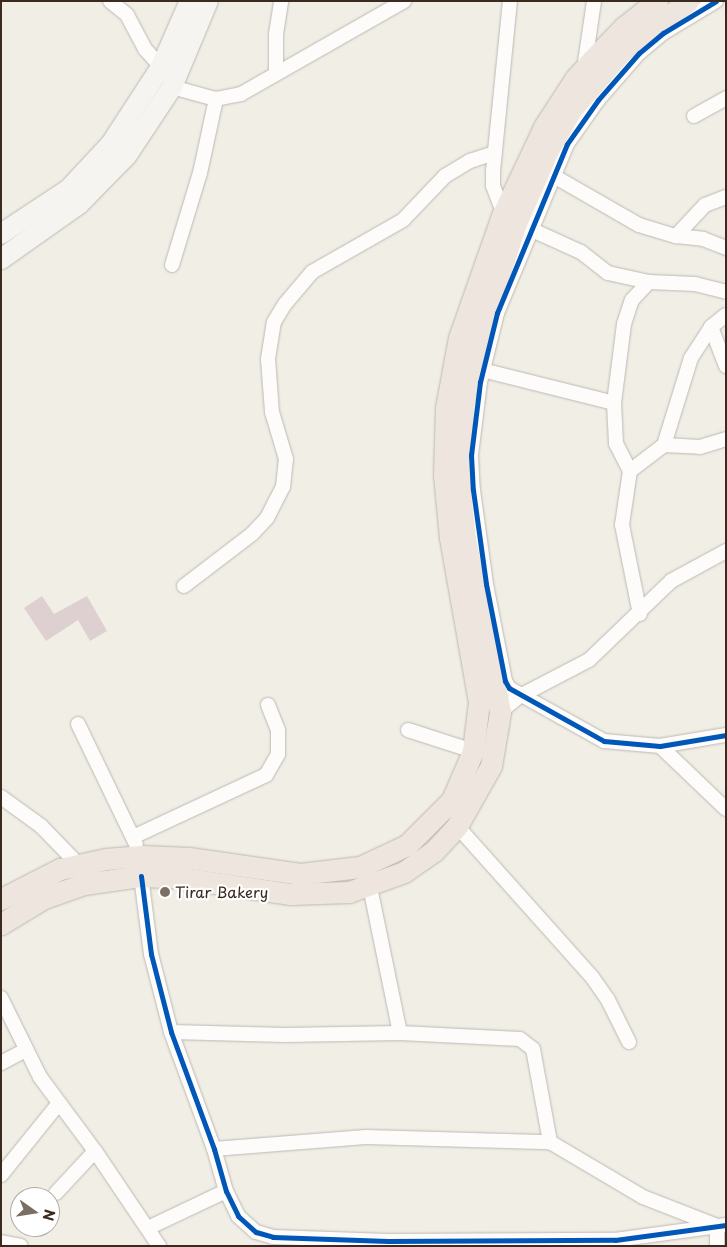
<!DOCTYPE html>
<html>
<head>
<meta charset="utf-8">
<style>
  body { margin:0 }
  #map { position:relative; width:727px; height:1247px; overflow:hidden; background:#f1eee6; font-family:"Playpen Sans",sans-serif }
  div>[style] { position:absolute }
  .building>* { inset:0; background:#decfd0 }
  .roads { filter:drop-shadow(0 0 1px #bcb9b2) drop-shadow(0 0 1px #bcb9b2) }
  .street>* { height:14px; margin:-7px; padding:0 7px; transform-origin:7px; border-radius:7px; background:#fdfcfb }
  .secondary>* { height:20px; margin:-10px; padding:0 10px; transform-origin:10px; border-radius:10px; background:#f6f4f0 }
  .primary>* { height:21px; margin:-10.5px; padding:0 10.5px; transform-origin:10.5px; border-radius:10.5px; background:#eee6de }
  .cycleway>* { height:5px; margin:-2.5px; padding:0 2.5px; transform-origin:2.5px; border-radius:2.5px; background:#0057b8 }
  .dots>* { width:14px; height:14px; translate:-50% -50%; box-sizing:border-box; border:2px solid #fff; border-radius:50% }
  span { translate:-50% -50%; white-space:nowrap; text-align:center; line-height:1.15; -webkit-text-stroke:4.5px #fff; paint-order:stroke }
  .poi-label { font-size:15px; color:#3b2a1e }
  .left { translate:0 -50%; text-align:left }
  .frame { position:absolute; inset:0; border:2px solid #3b2a1e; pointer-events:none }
  .north { position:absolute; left:10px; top:1187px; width:50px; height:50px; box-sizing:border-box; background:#fff; border:1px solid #b1aaa5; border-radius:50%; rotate:103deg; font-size:14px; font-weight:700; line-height:20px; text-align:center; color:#3b2a1e }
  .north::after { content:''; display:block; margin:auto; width:18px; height:22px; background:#7b6f64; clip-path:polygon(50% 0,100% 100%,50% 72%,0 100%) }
</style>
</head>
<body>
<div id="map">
  <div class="building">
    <div style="clip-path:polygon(42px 596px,54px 614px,87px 596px,107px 631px,90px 641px,78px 620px,46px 641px,24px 608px)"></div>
  </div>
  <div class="roads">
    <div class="street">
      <div style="left:110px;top:1px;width:22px;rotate:39deg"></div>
      <div style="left:127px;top:15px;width:38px;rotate:62deg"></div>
      <div style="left:145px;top:49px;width:24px;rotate:48deg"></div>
      <div style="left:716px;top:1px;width:62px;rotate:148.9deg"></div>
      <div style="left:663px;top:33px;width:31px;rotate:140deg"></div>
      <div style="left:639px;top:53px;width:62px;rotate:131.1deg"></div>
      <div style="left:598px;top:100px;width:54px;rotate:125.2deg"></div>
      <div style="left:567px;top:144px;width:183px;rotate:112.5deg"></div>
      <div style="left:497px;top:313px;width:71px;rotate:103.8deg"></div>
      <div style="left:480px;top:382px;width:74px;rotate:97deg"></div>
      <div style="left:471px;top:455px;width:35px;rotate:87deg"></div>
      <div style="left:473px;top:490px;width:95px;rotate:82.1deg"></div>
      <div style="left:486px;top:584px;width:99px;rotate:78.9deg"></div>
      <div style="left:505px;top:681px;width:8px;rotate:60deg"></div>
      <div style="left:509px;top:688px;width:109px;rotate:29.2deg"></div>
      <div style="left:604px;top:741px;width:56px;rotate:5.1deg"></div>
      <div style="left:660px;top:746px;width:67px;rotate:-9.5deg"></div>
      <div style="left:584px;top:69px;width:69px;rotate:-81.6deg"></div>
      <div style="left:276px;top:72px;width:38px;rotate:-90deg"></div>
      <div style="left:276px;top:34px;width:33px;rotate:-81deg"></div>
      <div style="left:172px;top:87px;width:46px;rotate:15.3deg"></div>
      <div style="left:216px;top:99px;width:25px;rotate:-11deg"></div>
      <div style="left:241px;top:94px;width:188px;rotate:-29.7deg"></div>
      <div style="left:694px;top:116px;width:37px;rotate:-29deg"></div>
      <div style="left:552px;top:175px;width:100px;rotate:29.9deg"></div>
      <div style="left:639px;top:225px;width:39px;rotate:17deg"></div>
      <div style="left:676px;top:236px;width:27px;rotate:6deg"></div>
      <div style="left:703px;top:239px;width:25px;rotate:21deg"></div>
      <div style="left:505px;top:217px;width:34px;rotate:-111deg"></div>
      <div style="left:493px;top:185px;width:14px;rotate:-90deg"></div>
      <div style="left:493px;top:171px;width:171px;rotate:-84.3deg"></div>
      <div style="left:530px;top:229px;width:56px;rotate:24.3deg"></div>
      <div style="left:581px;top:252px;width:34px;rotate:38deg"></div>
      <div style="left:608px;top:273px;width:42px;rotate:12.4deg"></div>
      <div style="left:649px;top:282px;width:46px;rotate:2.5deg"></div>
      <div style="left:695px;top:284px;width:32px;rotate:14deg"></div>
      <div style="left:676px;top:236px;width:42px;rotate:-46.9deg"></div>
      <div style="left:705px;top:205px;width:22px;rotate:-21deg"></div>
      <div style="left:172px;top:265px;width:96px;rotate:-73.1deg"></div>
      <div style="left:200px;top:173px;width:76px;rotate:-77.8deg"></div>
      <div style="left:711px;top:327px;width:42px;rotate:69deg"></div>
      <div style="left:482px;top:370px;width:136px;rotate:14deg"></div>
      <div style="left:664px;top:445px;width:36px;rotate:3deg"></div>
      <div style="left:700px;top:447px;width:27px;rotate:-17deg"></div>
      <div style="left:630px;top:471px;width:43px;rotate:-37.4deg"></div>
      <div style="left:664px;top:445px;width:91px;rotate:-72.8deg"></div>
      <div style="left:691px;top:358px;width:37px;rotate:-57deg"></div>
      <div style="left:711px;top:327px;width:19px;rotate:-39deg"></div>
      <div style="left:184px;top:586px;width:86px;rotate:-37.4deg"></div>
      <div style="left:252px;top:534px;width:22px;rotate:-47deg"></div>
      <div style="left:267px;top:518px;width:35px;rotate:-63deg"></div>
      <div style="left:283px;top:487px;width:28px;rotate:-84deg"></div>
      <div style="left:286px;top:459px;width:49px;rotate:-106.6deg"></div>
      <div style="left:272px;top:412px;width:53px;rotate:-94.3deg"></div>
      <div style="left:268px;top:359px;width:37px;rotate:-81deg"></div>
      <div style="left:274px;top:322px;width:21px;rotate:-59deg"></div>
      <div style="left:285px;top:304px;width:42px;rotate:-49.8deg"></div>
      <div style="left:312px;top:272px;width:105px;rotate:-29.7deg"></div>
      <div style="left:403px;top:220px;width:61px;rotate:-46.3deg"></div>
      <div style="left:445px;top:176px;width:29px;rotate:-31deg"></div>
      <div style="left:470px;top:161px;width:26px;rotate:-18deg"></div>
      <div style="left:640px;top:614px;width:91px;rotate:-101.4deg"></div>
      <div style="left:622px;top:525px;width:55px;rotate:-81.6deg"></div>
      <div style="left:630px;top:471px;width:30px;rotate:-117deg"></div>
      <div style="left:616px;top:444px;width:41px;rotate:-92.8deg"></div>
      <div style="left:614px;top:403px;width:80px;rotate:-82.8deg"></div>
      <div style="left:624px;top:324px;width:25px;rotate:-72deg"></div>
      <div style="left:632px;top:300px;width:25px;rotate:-47deg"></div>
      <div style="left:500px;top:712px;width:26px;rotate:-39deg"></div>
      <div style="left:520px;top:696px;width:78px;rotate:-27.6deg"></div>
      <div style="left:589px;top:660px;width:114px;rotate:-43.9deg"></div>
      <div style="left:671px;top:581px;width:63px;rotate:-28.6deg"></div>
      <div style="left:78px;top:724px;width:133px;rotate:64.2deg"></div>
      <div style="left:408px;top:730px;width:68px;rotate:17.9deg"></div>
      <div style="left:660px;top:746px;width:91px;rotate:43.7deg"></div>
      <div style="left:1px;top:797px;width:49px;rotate:35.9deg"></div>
      <div style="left:41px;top:826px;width:52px;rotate:45.8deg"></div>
      <div style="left:457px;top:826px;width:203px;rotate:48.2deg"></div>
      <div style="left:592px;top:977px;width:28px;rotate:55deg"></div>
      <div style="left:608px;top:1000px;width:47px;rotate:63.4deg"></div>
      <div style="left:133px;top:837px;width:147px;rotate:-25deg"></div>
      <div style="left:266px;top:775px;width:24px;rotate:-60deg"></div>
      <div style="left:278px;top:754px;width:24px;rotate:-90deg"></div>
      <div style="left:278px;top:730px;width:27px;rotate:-112deg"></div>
      <div style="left:141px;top:876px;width:79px;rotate:82.7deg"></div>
      <div style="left:151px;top:954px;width:81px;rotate:75.6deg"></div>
      <div style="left:171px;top:1032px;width:125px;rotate:69.8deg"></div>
      <div style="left:214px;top:1149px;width:44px;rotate:74.1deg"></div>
      <div style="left:226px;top:1191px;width:28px;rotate:64deg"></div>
      <div style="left:238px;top:1216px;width:24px;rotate:42deg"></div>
      <div style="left:256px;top:1232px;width:18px;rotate:16deg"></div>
      <div style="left:273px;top:1237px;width:115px;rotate:2deg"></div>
      <div style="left:388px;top:1241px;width:227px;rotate:-0.3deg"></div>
      <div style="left:615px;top:1240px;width:112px;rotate:-7.7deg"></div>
      <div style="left:370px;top:887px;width:149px;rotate:78.4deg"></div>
      <div style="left:1px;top:998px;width:88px;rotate:63.7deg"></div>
      <div style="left:40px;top:1077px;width:92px;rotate:53.4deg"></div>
      <div style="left:95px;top:1151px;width:115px;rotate:56deg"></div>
      <div style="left:171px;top:1032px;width:114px;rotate:1.5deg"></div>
      <div style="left:285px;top:1035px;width:115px;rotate:-1deg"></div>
      <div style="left:400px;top:1033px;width:120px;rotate:2.9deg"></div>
      <div style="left:520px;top:1039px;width:16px;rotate:38deg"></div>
      <div style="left:533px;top:1049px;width:95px;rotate:79.6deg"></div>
      <div style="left:550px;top:1142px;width:108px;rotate:30.6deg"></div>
      <div style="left:643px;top:1197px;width:79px;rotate:21.4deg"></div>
      <div style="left:717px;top:1226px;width:20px;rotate:90deg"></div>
      <div style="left:1px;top:1063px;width:27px;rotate:-28deg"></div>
      <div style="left:214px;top:1149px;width:152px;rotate:-4.5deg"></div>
      <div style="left:366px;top:1137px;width:184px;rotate:1.6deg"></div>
      <div style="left:1px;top:1175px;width:92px;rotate:-51.1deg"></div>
      <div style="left:56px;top:1193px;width:57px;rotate:-47.1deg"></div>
      <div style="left:148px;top:1228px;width:86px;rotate:-25.4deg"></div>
      <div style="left:1px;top:1242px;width:20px;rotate:11deg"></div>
    </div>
    <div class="secondary">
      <div style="left:1px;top:234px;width:82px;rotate:-33.5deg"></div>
      <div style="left:69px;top:189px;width:62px;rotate:-47deg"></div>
      <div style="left:111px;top:144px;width:92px;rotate:-57deg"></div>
      <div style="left:161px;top:67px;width:72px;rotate:-66.3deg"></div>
      <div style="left:1px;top:259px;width:95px;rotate:-35.2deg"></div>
      <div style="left:79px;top:204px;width:69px;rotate:-45.6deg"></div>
      <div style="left:127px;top:155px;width:82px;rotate:-56.5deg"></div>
      <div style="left:172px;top:87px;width:93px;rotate:-67.3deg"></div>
    </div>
    <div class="primary">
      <div style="left:1px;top:899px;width:66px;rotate:-27deg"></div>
      <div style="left:60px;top:869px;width:47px;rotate:-12.3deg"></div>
      <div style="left:106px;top:859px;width:36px;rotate:-5deg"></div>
      <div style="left:142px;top:856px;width:47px;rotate:2.4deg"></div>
      <div style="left:189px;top:858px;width:112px;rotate:8.2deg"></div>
      <div style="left:300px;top:874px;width:60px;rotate:-6.7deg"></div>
      <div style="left:360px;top:867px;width:52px;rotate:-25.1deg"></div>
      <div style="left:407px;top:845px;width:64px;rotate:-45deg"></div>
      <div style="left:452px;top:800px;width:53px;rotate:-66.8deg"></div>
      <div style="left:473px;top:751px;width:49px;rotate:-83deg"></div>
      <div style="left:479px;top:702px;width:167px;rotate:-100deg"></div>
      <div style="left:450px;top:538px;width:63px;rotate:-95.4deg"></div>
      <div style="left:444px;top:475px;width:67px;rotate:-88.3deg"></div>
      <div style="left:446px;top:408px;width:71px;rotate:-79.5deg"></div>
      <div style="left:459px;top:338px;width:129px;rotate:-70.6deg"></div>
      <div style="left:502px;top:216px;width:98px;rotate:-64.7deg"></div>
      <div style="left:544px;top:127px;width:57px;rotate:-57.1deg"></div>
      <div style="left:575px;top:79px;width:24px;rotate:-48deg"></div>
      <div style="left:591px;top:61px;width:47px;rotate:-45.9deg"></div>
      <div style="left:624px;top:27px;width:42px;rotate:-38.2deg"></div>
      <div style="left:1px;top:924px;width:50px;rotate:-31.2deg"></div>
      <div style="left:44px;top:898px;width:42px;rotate:-19.3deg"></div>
      <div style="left:84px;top:884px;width:58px;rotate:-8deg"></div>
      <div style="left:141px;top:876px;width:33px;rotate:2deg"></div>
      <div style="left:174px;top:877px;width:118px;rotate:8.3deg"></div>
      <div style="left:291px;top:894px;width:58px;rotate:-2deg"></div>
      <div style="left:349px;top:892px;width:59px;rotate:-20deg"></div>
      <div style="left:404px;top:872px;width:37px;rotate:-35deg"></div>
      <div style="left:434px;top:851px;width:34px;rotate:-47deg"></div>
      <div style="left:457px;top:826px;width:69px;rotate:-60.5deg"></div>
      <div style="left:491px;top:766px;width:55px;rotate:-80.5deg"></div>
      <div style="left:500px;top:712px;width:177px;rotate:-101.4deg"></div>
      <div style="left:465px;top:539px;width:37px;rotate:-96deg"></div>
      <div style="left:461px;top:502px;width:95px;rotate:-88.8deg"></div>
      <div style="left:463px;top:407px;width:67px;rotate:-78deg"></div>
      <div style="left:477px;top:341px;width:124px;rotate:-71.7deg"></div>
      <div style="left:516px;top:223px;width:80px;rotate:-66.3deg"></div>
      <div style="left:548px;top:150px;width:46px;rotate:-60.1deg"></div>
      <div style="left:571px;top:110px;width:74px;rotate:-49.4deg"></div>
      <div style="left:619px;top:54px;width:87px;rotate:-37.5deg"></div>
    </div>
  </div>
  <div class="cycleway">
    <div style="left:716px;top:1px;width:62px;rotate:148.9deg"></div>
    <div style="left:663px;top:33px;width:31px;rotate:140deg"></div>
    <div style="left:639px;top:53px;width:62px;rotate:131.1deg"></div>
    <div style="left:598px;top:100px;width:54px;rotate:125.2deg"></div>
    <div style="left:567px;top:144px;width:183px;rotate:112.5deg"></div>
    <div style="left:497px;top:313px;width:71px;rotate:103.8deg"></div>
    <div style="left:480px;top:382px;width:74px;rotate:97deg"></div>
    <div style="left:471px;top:455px;width:35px;rotate:87deg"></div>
    <div style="left:473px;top:490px;width:95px;rotate:82.1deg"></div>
    <div style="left:486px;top:584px;width:99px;rotate:78.9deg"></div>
    <div style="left:505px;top:681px;width:8px;rotate:60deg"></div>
    <div style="left:509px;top:688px;width:109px;rotate:29.2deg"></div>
    <div style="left:604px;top:741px;width:56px;rotate:5.1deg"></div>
    <div style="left:660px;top:746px;width:67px;rotate:-9.5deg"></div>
    <div style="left:141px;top:876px;width:79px;rotate:82.7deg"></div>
    <div style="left:151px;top:954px;width:81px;rotate:75.6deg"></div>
    <div style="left:171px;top:1032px;width:125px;rotate:69.8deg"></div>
    <div style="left:214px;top:1149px;width:44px;rotate:74.1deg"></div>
    <div style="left:226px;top:1191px;width:28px;rotate:64deg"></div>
    <div style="left:238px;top:1216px;width:24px;rotate:42deg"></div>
    <div style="left:256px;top:1232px;width:18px;rotate:16deg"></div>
    <div style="left:273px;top:1237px;width:115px;rotate:2deg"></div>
    <div style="left:388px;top:1241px;width:227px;rotate:-0.3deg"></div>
    <div style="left:615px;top:1240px;width:112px;rotate:-7.7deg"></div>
  </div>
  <div class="dots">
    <div style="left:165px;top:892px;background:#7b6f64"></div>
  </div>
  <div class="poi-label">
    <span class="left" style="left:175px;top:892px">Tirar Bakery</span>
  </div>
  <div class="frame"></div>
  <div class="north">N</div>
</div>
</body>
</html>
